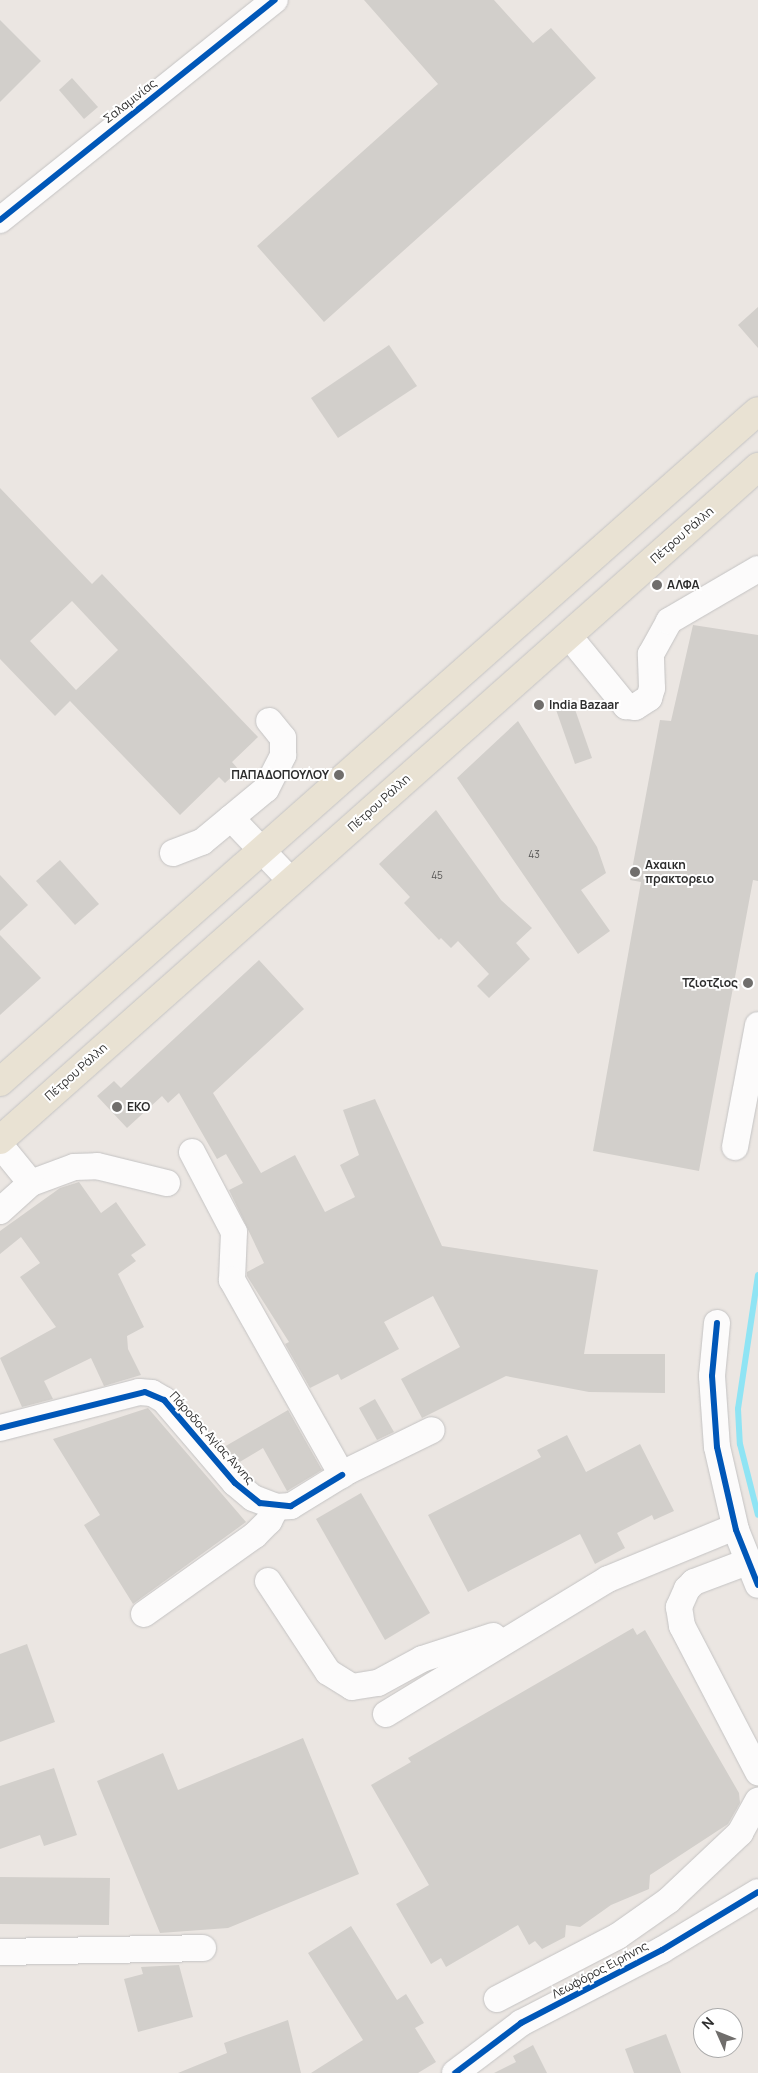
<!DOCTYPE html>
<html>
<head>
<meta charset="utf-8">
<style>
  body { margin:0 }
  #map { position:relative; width:758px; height:2073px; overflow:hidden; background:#ebe6e2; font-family:Manrope,sans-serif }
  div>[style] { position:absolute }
  .stream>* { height:6px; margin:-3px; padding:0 3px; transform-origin:3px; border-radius:3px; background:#8fe4f4 }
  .building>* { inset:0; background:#d2cfcb }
  .roads { filter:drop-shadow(0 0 1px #c4c3c3) drop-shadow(0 0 1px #c4c3c3) }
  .minor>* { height:26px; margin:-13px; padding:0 13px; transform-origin:13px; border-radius:13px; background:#fcfbfb }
  .major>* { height:28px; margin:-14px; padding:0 14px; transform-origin:14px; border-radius:14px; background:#e9e2d3 }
  .cycleway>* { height:6px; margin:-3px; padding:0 3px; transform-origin:3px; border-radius:3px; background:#0057b8 }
  .dots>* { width:14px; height:14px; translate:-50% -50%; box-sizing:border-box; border:2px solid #fff; border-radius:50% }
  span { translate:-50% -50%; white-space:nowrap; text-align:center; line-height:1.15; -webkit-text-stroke:4px #fff; paint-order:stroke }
  .number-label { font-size:10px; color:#575655 }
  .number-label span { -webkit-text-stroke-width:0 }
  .street-label { font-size:12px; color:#2d2d2d }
  .poi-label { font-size:12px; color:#2d2d2d; font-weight:700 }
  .left { translate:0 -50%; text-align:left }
  .right { translate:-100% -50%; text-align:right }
  .north { position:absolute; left:693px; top:2008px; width:50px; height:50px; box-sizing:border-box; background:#fff; border:1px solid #ababab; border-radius:50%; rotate:314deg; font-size:14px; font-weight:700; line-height:20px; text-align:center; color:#2d2d2d }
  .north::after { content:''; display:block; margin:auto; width:18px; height:22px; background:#706e6c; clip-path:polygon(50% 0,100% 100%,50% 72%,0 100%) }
</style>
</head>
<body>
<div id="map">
  <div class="stream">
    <div style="left:758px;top:1275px;width:135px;rotate:98.5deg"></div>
    <div style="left:738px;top:1409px;width:35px;rotate:87deg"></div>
    <div style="left:740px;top:1444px;width:73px;rotate:75.8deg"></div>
  </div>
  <div class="building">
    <div style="clip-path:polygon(364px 0,494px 0,533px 43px,551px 28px,596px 78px,324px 322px,257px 246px,438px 84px)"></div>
    <div style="clip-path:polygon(0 20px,41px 61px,0 102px)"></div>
    <div style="clip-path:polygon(72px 78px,98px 107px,84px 119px,59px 90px)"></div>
    <div style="clip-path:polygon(758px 307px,758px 348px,738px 325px)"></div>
    <div style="clip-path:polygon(389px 345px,417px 386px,338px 438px,311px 398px)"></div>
    <div style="clip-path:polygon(evenodd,0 488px,92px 584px,102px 574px,258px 737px,232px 762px,239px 770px,225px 783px,219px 777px,180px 815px,70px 701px,55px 716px,0 659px,0 488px,72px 601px,118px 650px,76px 690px,30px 641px,72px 601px)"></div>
    <div style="clip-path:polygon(693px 625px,758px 635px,758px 881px,753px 880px,699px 1171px,593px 1151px,641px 882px,630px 880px,660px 720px,671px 721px)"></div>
    <div style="clip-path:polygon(571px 698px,592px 758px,575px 764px,554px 704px)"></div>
    <div style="clip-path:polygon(518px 721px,597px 847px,606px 873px,581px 890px,610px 931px,578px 954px,457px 778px)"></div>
    <div style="clip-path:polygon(436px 810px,501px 900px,532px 928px,516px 943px,530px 959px,489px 998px,477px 986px,489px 974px,458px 941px,451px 948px,441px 938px,439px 940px,404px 903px,410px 897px,379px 864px)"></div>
    <div style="clip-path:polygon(60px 860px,99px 904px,75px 925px,36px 881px)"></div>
    <div style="clip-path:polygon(0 875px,28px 905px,0 931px)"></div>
    <div style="clip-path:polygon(0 935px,41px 978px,0 1015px)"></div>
    <div style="clip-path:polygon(259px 960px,304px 1009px,213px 1093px,261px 1173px,295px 1155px,325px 1212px,355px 1197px,340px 1165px,359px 1155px,343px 1110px,375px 1099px,442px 1246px,598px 1270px,584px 1354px,665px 1354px,665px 1393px,589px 1392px,506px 1376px,422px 1418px,401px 1379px,460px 1347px,433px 1296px,384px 1322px,399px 1349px,341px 1380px,338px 1374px,310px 1388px,285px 1344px,289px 1342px,247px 1276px,247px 1272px,264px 1263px,229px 1190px,243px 1183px,226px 1154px,217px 1159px,179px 1093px,168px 1103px,162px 1096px,127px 1128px,97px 1096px,114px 1081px,121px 1088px)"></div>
    <div style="clip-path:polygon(79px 1182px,101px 1213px,116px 1202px,146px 1245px,131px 1255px,136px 1261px,118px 1274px,144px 1327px,127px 1336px,128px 1349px,141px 1375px,104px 1386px,91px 1358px,44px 1381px,53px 1399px,22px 1407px,0 1358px,56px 1327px,20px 1277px,40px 1263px,21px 1237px,0 1254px,0 1231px,60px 1188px)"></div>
    <div style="clip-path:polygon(375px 1399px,394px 1432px,377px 1440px,359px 1408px)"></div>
    <div style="clip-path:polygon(148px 1408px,246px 1522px,133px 1604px,84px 1525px,100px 1515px,53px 1439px)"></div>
    <div style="clip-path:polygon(288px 1410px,322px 1470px,287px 1491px,263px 1448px,238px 1463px,224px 1447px)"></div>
    <div style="clip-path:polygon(567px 1435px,586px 1472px,640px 1444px,674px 1511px,654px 1520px,652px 1515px,617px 1533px,625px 1548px,595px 1564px,580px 1534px,468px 1592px,428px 1515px,541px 1457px,537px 1450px)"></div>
    <div style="clip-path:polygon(361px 1493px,430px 1613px,385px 1640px,316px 1519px)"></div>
    <div style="clip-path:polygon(633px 1628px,637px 1635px,645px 1630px,739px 1793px,740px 1803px,728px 1824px,650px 1875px,649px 1889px,611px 1905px,580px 1927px,566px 1925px,565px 1937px,542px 1949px,535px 1941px,529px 1945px,518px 1925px,446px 1967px,441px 1958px,431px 1964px,396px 1904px,429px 1885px,371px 1785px,411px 1762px,408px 1758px)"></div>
    <div style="clip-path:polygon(27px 1644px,55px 1722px,0 1742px,0 1654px)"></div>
    <div style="clip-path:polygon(303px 1738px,359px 1874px,228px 1928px,160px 1933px,97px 1781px,163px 1753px,178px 1790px)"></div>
    <div style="clip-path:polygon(54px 1768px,77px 1835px,44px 1846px,40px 1835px,0 1849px,0 1786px)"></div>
    <div style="clip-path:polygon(0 1877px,110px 1878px,109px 1925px,0 1924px)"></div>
    <div style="clip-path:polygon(351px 1926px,397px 2000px,406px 1994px,424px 2023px,415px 2028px,436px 2062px,418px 2073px,311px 2073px,363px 2040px,308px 1953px)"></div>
    <div style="clip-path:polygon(179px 1965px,193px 2017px,138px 2032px,124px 1979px,143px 1974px,141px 1967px)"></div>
    <div style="clip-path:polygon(288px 2020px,301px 2073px,178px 2073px,227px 2053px,224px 2043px)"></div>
    <div style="clip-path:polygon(666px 2034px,681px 2073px,634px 2073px,625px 2049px)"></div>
    <div style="clip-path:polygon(533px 2045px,547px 2073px,494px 2073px,516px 2062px,513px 2056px)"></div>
  </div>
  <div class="roads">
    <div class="minor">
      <div style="left:0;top:220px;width:352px;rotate:-38.7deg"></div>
      <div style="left:568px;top:635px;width:92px;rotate:50.8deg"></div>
      <div style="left:626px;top:706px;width:9px;rotate:6deg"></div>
      <div style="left:635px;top:707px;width:17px;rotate:-33deg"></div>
      <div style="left:649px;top:698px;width:10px;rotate:-73deg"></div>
      <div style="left:652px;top:688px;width:34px;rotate:-92deg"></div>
      <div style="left:651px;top:654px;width:38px;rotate:-61deg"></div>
      <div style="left:669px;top:621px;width:103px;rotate:-30.3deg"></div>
      <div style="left:231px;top:818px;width:87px;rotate:46.4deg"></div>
      <div style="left:173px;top:853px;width:31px;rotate:-21deg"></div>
      <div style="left:202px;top:842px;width:83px;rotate:-39.6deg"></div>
      <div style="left:266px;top:789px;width:38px;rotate:-63deg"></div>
      <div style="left:283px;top:755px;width:17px;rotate:-90deg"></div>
      <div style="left:283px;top:738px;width:22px;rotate:-129deg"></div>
      <div style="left:0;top:1145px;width:49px;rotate:50.8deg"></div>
      <div style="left:31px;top:1183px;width:46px;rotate:-20.4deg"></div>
      <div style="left:74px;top:1167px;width:23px;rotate:-2deg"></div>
      <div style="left:97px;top:1166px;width:72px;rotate:13.7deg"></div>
      <div style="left:735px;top:1147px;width:124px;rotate:-79.3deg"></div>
      <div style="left:192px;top:1152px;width:90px;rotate:62.3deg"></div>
      <div style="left:234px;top:1232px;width:48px;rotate:92.4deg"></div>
      <div style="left:232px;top:1280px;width:224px;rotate:60.6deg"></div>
      <div style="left:0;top:1211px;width:42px;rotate:-42.1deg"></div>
      <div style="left:717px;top:1323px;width:53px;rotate:95.4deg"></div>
      <div style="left:712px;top:1376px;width:71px;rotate:86deg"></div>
      <div style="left:717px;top:1447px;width:85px;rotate:77.1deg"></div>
      <div style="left:736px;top:1530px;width:59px;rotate:68.2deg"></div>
      <div style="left:0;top:1428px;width:144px;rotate:-14.5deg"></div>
      <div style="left:139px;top:1392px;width:13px;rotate:4deg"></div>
      <div style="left:152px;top:1393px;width:14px;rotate:30deg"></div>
      <div style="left:164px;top:1400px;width:109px;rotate:49.5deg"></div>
      <div style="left:235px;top:1483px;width:23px;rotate:40deg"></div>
      <div style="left:253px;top:1498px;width:25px;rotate:21deg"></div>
      <div style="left:276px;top:1507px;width:15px;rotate:-4deg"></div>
      <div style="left:291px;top:1506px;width:67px;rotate:-31.6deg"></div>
      <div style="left:348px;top:1471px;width:93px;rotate:-26deg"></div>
      <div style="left:747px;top:1562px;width:57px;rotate:159.3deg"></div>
      <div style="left:694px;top:1582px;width:10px;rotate:135deg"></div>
      <div style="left:687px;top:1589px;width:20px;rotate:114deg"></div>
      <div style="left:679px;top:1607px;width:19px;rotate:81deg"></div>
      <div style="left:682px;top:1626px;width:165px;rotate:62.5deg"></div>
      <div style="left:268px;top:1581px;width:109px;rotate:56.6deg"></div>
      <div style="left:328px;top:1672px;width:28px;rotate:32deg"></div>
      <div style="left:352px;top:1687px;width:26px;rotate:-9deg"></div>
      <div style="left:378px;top:1683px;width:50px;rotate:-28.6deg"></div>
      <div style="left:422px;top:1659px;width:75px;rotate:-17.9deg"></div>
      <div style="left:144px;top:1614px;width:136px;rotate:-35.4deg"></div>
      <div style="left:255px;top:1535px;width:20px;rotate:-45deg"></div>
      <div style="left:269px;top:1521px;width:16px;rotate:-63deg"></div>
      <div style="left:386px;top:1714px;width:260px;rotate:-31.3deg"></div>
      <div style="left:608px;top:1579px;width:137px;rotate:-22.3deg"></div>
      <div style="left:0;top:1952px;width:203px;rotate:-1.1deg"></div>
      <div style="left:497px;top:1999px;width:136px;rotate:-27.5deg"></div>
      <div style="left:618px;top:1936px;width:62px;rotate:-35.2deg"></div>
      <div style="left:669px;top:1900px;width:98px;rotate:-43.3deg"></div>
      <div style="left:740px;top:1833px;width:37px;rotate:-61deg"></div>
      <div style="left:455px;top:2073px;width:83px;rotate:-37.1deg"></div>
      <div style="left:521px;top:2023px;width:159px;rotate:-27.4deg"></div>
      <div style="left:662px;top:1950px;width:112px;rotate:-31.1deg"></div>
    </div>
    <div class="major">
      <div style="left:0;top:1082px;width:1012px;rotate:-41.52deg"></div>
      <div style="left:0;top:1140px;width:1014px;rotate:-41.6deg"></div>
    </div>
  </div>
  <div class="cycleway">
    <div style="left:0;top:220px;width:352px;rotate:-38.7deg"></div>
    <div style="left:717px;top:1323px;width:53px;rotate:95.4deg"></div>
    <div style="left:712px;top:1376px;width:71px;rotate:86deg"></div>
    <div style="left:717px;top:1447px;width:85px;rotate:77.1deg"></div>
    <div style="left:736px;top:1530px;width:59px;rotate:68.2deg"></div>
    <div style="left:0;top:1428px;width:149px;rotate:-13.9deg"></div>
    <div style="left:145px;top:1392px;width:21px;rotate:23deg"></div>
    <div style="left:164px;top:1400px;width:109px;rotate:49.5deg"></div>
    <div style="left:235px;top:1483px;width:32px;rotate:39deg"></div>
    <div style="left:260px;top:1503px;width:31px;rotate:6deg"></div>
    <div style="left:291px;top:1506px;width:60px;rotate:-31.3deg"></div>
    <div style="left:455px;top:2073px;width:83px;rotate:-37.1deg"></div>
    <div style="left:521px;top:2023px;width:159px;rotate:-27.4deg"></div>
    <div style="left:662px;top:1950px;width:112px;rotate:-31.1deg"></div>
  </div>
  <div class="dots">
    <div style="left:657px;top:585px;background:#706e6c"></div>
    <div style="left:539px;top:705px;background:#706e6c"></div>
    <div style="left:339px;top:775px;background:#706e6c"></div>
    <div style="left:635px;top:872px;background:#706e6c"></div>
    <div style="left:748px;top:983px;background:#706e6c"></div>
    <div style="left:117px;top:1107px;background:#706e6c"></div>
  </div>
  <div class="number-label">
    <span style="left:534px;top:855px">43</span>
    <span style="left:437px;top:876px">45</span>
  </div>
  <div class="street-label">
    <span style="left:130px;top:101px;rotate:-38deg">Σαλαμινίας</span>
    <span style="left:682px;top:535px;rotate:-41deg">Πέτρου Ράλλη</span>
    <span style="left:379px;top:803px;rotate:-42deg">Πέτρου Ράλλη</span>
    <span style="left:76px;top:1072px;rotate:-42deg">Πέτρου Ράλλη</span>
    <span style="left:212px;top:1438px;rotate:48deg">Πάροδος Αγίας Άννης</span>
    <span style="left:600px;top:1970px;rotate:-28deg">Λεωφόρος Ειρήνης</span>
  </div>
  <div class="poi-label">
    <span class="left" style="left:667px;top:585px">ΑΛΦΑ</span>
    <span class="left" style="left:549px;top:705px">India Bazaar</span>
    <span class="right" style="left:329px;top:775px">ΠΑΠΑΔΟΠΟΥΛΟΥ</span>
    <span class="left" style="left:645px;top:872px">Αχαικη<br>πρακτορειο</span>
    <span class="right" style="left:738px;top:983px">Τζιοτζιος</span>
    <span class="left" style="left:127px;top:1107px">EKO</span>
  </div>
  <div class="north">N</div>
</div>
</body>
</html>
